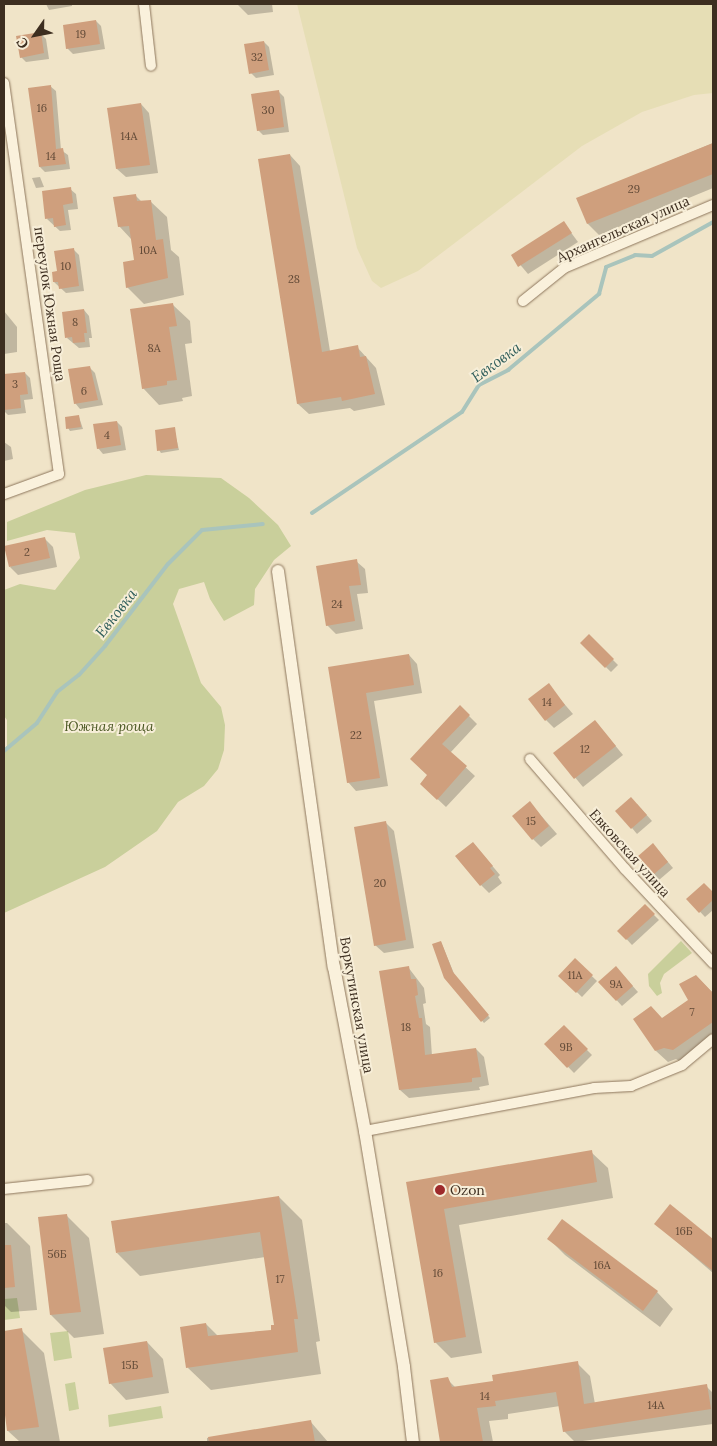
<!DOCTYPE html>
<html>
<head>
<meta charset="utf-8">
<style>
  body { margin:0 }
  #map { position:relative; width:717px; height:1446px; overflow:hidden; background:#f0e4c8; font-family:Lora,serif }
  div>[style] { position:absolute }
  .farmland>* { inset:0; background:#e6deb5 }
  .green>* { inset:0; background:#c9cf9b }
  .shadow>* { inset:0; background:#0003 }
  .stream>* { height:4px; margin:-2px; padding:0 2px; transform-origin:2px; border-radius:2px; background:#a9c4bc }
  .building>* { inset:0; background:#cf9f7d }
  .roads { filter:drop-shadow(0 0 1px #8d765c) drop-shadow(0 0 1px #8d765c) }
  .minor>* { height:10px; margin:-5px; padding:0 5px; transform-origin:5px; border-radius:5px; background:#faf1dc }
  .tertiary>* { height:12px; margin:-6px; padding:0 6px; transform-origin:6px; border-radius:6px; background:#faf1dc }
  .dots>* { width:14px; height:14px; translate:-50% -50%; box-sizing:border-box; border:2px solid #f7eed8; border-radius:50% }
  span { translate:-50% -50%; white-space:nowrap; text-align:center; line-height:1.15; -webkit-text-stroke:4px #f7eed8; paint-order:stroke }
  .number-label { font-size:11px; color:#624a37 }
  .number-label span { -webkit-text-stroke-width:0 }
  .street-label { font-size:14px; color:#3d2e20 }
  .park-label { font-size:14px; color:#4d5a26; font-style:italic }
  .poi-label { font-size:14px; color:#3d2e20 }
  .left { translate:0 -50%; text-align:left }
  .water-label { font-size:15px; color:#2f5d5a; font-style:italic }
  .frame { position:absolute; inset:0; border:5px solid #3d2e20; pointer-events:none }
  .north { position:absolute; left:10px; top:10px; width:50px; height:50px; -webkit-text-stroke:4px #f7eed8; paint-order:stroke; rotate:237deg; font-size:14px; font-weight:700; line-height:20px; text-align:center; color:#3d2e20 }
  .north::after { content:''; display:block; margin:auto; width:18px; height:22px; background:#3d2e20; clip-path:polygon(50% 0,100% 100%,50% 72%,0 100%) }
</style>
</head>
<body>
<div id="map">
  <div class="farmland">
    <div style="clip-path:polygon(297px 4px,713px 4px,713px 93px,694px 95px,642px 112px,582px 146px,418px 271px,381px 288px,372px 281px,357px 248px)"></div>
  </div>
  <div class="green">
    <div style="clip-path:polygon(146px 475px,221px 478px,249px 498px,278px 525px,291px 546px,274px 560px,255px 589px,254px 605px,224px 621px,210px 599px,204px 582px,179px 589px,173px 604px,201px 683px,221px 707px,225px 725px,224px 750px,218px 769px,204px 786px,178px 802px,157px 831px,105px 867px,4px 913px,4px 751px,7px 746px,7px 720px,4px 716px,4px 590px,20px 584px,55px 590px,80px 558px,75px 533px,47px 530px,7px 541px,7px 522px,85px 490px)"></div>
    <div style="clip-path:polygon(681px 941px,692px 953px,664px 974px,660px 983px,662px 993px,657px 996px,649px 986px,648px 974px)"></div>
    <div style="clip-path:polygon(17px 1298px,20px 1318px,4px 1320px,4px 1299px)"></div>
    <div style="clip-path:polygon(68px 1331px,72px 1358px,54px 1361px,50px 1333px)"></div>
    <div style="clip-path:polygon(75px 1382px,79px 1409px,69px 1411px,65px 1384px)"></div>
    <div style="clip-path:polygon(161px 1406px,163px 1418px,109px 1427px,108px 1415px)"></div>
  </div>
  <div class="shadow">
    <div style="clip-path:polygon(46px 4px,72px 4px,72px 6px,49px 10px)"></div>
    <div style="clip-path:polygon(237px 4px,272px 4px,273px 12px,248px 15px)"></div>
    <div style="clip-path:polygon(96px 21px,101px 26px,105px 49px,73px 54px,67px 48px)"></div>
    <div style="clip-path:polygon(40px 33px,46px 39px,49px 59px,26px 62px,21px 57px)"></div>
    <div style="clip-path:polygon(264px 42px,269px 47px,274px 75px,256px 78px,251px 73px)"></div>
    <div style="clip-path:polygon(50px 86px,56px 91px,61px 150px,68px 155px,70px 169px,45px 172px,40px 167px)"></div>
    <div style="clip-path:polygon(278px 91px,284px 97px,289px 132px,263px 135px,258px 130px)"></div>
    <div style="clip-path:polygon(141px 104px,149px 113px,158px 173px,126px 177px,117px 169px)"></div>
    <div style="clip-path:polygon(713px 143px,713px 188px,599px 235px,588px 224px,578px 199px)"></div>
    <div style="clip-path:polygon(290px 155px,300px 166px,330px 351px,357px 347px,376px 368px,385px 405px,354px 411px,350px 408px,309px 414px,298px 404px)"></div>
    <div style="clip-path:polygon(40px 177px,44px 187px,36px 188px,32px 178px)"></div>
    <div style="clip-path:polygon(70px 189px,76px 194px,78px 209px,68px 210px,71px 230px,60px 231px,47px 219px)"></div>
    <div style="clip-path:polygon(135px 195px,142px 202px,150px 201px,167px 217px,171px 250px,179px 257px,184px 295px,144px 304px,127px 287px,135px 261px,132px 240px,119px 226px)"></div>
    <div style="clip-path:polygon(564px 223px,578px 242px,528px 274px,512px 255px)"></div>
    <div style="clip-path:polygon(74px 250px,79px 255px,84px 291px,66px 293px,54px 282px)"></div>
    <div style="clip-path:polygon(173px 305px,190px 321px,192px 343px,185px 344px,192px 396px,182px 398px,183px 401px,159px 405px,143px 388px)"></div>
    <div style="clip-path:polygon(84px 310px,89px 316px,92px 338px,89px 338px,90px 347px,79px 348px,67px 338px)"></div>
    <div style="clip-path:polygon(4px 311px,17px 327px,17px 352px,4px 354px)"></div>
    <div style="clip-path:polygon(89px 367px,95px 373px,103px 405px,80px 409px,75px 403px)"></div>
    <div style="clip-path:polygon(25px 373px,30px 378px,33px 399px,24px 400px,26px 413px,8px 415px,4px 411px,4px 376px)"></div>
    <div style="clip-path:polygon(79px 417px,83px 429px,70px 431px,68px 428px)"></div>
    <div style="clip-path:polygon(117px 422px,122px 427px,126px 450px,103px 454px,98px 448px)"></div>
    <div style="clip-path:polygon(174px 429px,179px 450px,161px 453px,159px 450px)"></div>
    <div style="clip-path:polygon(4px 442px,11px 447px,13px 459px,4px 461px)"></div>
    <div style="clip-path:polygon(45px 539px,53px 547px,57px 567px,18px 575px,10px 567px)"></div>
    <div style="clip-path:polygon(356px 561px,365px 569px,368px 593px,357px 594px,363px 629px,336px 634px,327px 625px)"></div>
    <div style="clip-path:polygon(589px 636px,618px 665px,611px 672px,581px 643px)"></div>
    <div style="clip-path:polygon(409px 655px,417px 664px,422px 693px,374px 701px,388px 786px,356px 791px,348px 782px,329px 668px)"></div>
    <div style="clip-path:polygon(548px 685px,573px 714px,554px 728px,546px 720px)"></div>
    <div style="clip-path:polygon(460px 707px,477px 724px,450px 753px,475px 776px,446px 807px,430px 792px,429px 776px,420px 768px)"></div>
    <div style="clip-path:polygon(595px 721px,623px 755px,583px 787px,555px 753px)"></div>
    <div style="clip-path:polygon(530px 803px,557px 834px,541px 847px,533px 839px)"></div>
    <div style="clip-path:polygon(637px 804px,652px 821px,637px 834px,632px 828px)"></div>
    <div style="clip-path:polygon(385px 822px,394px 831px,414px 948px,384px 953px,375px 945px)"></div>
    <div style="clip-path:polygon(473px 843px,500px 875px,498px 877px,502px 883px,489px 893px,481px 885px)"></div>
    <div style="clip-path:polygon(658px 850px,673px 868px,659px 880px,639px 857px)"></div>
    <div style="clip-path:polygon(704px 884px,713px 894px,713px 910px,705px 917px,688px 899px)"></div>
    <div style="clip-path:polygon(645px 906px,659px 920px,632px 945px,619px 931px)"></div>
    <div style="clip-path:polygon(441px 942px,455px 976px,490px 1018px,484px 1023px,445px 977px)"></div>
    <div style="clip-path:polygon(575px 960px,597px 981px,582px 997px,560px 976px)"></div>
    <div style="clip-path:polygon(408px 967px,424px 988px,426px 1003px,423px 1004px,426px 1024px,430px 1027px,432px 1056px,476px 1049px,484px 1057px,489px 1085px,479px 1087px,480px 1090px,409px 1098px,400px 1090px)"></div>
    <div style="clip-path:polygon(621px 973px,638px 992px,622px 1006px,600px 982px)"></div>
    <div style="clip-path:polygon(696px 976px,713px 993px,713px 1040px,681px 1062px,676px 1059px,668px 1062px,656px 1051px,663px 1020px,690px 1001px)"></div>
    <div style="clip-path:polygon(564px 1027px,592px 1055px,574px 1073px,546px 1044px)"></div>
    <div style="clip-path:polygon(591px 1152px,608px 1168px,613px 1198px,459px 1225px,482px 1353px,451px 1358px,435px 1342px,407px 1183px)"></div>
    <div style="clip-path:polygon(279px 1197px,302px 1220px,320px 1341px,316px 1342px,321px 1374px,211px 1390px,188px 1368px,206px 1324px,218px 1336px,273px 1331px,276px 1326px,265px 1257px,140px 1276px,117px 1253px)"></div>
    <div style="clip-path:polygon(670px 1206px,713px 1240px,713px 1273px,656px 1224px)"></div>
    <div style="clip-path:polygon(66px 1215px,89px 1238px,104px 1334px,74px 1338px,51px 1315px)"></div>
    <div style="clip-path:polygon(562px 1221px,657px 1292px,673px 1309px,660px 1327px,565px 1255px,549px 1239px)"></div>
    <div style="clip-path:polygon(4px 1223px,7px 1223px,30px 1246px,37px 1310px,11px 1312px,4px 1305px)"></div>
    <div style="clip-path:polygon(21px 1330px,44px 1353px,60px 1442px,20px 1442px,8px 1431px,4px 1398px,4px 1332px)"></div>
    <div style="clip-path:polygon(147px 1342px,163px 1359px,169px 1393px,126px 1400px,110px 1383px)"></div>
    <div style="clip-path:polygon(577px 1363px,590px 1376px,595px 1404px,706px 1386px,713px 1393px,713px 1424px,575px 1442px,564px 1431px,560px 1406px,508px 1414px,508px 1419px,489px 1421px,493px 1442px,441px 1442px,432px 1381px,447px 1379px,456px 1388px,494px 1382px)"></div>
    <div style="clip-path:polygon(310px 1421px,328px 1442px,207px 1442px,207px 1438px)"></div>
  </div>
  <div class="stream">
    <div style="left:312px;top:513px;width:181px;rotate:-34deg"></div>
    <div style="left:462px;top:412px;width:32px;rotate:-58deg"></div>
    <div style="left:479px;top:385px;width:33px;rotate:-27deg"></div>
    <div style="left:508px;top:370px;width:119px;rotate:-39.9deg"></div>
    <div style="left:599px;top:294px;width:28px;rotate:-75deg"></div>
    <div style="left:606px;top:267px;width:31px;rotate:-22deg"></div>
    <div style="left:635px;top:255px;width:17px;rotate:3deg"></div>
    <div style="left:652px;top:256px;width:70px;rotate:-29.1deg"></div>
    <div style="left:4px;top:751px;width:43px;rotate:-40.3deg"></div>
    <div style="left:37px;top:723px;width:37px;rotate:-57deg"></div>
    <div style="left:57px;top:692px;width:28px;rotate:-38deg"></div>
    <div style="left:79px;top:675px;width:39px;rotate:-48deg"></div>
    <div style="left:105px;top:646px;width:103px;rotate:-52.5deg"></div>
    <div style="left:168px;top:564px;width:48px;rotate:-45deg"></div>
    <div style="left:202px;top:530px;width:61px;rotate:-5.6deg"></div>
  </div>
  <div class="building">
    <div style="clip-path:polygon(96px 20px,100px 44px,66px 49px,63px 25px)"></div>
    <div style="clip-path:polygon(41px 32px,44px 53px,20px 58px,16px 36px)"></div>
    <div style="clip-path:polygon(264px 41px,269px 70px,249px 74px,244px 44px)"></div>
    <div style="clip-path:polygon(51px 85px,56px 149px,63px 148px,66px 164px,39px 167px,28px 88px)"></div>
    <div style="clip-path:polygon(279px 90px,284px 127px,257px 131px,251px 94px)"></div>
    <div style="clip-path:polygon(141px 103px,150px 165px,116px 169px,107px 108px)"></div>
    <div style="clip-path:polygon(713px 143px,713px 174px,587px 224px,576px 198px)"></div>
    <div style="clip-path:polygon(290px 154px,322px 352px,358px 345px,360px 357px,366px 356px,375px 394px,342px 401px,341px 397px,297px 404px,258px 159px)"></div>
    <div style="clip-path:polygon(71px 187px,73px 203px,63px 205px,66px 225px,54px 227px,53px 218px,45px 219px,42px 191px)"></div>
    <div style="clip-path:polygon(136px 194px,137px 201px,151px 200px,156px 240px,163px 239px,168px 278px,126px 288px,123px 262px,134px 260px,129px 226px,118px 227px,113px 197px)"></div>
    <div style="clip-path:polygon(564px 221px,572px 233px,518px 267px,511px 255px)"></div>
    <div style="clip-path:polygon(74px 248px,79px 286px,59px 289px,58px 282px,53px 282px,52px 272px,57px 271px,54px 251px)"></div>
    <div style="clip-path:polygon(173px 303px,177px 326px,169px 327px,177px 380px,167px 381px,167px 385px,142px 389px,130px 309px)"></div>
    <div style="clip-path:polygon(84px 309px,87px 333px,84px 333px,85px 342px,73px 343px,72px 337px,65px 338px,62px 312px)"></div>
    <div style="clip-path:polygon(90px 366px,98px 400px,74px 404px,68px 369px)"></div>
    <div style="clip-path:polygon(25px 372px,28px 394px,20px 395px,21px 408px,4px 410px,4px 374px)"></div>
    <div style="clip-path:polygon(79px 415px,81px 427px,66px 429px,65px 417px)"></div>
    <div style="clip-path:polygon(117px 421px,121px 445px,97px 449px,93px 424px)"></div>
    <div style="clip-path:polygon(175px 427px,178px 448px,157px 451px,155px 430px)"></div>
    <div style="clip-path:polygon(45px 537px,50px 558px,9px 567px,4px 546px)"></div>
    <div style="clip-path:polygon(357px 559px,361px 585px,349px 586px,355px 621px,326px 626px,316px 566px)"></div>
    <div style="clip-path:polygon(589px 634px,614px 659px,605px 668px,580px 643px)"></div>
    <div style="clip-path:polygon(409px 654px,414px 685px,366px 693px,380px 778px,347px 783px,328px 667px)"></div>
    <div style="clip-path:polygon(549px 683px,565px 705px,545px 721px,528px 699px)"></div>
    <div style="clip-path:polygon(460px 705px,470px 715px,442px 744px,467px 766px,437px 800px,420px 784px,427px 775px,410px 759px)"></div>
    <div style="clip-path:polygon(595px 720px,616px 746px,574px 779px,553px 753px)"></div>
    <div style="clip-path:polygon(631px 797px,647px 815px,631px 829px,615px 811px)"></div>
    <div style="clip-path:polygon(530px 801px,549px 826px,532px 840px,512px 816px)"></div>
    <div style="clip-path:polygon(386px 821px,406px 940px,374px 946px,354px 827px)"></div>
    <div style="clip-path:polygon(473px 842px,493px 866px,490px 868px,495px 874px,480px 886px,455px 856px)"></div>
    <div style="clip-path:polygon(653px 843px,668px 862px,653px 875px,637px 857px)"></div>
    <div style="clip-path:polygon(704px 883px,713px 892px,713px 900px,699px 913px,686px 899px)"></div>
    <div style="clip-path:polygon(645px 904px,655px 914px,626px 940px,617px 931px)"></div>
    <div style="clip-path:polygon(441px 941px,453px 972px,489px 1015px,481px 1022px,444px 978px,432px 944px)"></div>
    <div style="clip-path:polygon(575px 958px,593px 975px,576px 993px,558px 976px)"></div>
    <div style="clip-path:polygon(409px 966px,411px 979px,416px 979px,418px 995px,415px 996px,419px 1018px,422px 1018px,425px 1055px,476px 1048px,481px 1077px,472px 1078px,472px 1082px,399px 1090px,379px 971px)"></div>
    <div style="clip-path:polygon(616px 966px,633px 986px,616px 1001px,598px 982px)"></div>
    <div style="clip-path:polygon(696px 975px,713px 993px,713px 1022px,673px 1050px,664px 1048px,655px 1051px,633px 1019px,651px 1006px,662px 1018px,688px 1000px,679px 984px)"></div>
    <div style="clip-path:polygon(564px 1025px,588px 1049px,567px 1068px,544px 1044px)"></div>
    <div style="clip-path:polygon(592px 1150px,597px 1182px,444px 1209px,466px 1337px,434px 1343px,406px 1182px)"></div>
    <div style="clip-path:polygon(279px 1196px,298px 1319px,294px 1319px,298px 1352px,186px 1368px,180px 1327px,206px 1323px,208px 1336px,271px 1330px,271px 1325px,274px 1325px,260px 1232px,116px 1253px,111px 1221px)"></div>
    <div style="clip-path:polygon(670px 1204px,713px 1239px,713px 1271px,654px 1224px)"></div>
    <div style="clip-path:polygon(67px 1214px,81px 1312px,50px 1315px,38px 1217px)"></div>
    <div style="clip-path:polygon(562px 1219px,658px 1291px,643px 1311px,547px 1239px)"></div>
    <div style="clip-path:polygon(4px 1245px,11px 1245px,15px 1287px,4px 1288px)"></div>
    <div style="clip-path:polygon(22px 1328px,39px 1427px,7px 1431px,4px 1407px,4px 1331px)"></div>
    <div style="clip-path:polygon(147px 1341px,153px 1377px,109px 1384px,103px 1348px)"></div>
    <div style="clip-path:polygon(578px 1361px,584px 1404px,707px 1384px,711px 1409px,563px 1432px,556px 1392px,495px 1401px,496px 1406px,477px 1408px,483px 1442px,440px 1442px,430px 1380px,448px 1377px,452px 1387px,493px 1381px,492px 1375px)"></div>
    <div style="clip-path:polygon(311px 1420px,315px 1442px,209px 1442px,208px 1437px)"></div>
  </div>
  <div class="roads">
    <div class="minor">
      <div style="left:144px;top:4px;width:62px;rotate:83.6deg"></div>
      <div style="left:4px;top:83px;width:395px;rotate:82deg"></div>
      <div style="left:59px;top:474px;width:59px;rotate:160deg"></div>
      <div style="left:523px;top:301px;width:53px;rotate:-38.8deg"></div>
      <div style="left:564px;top:268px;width:162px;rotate:-22.9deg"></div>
      <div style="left:530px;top:759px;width:145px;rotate:49.2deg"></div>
      <div style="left:625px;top:869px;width:129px;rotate:46.9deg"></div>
      <div style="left:365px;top:1131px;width:233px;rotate:-10.6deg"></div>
      <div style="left:594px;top:1088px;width:37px;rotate:-3deg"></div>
      <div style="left:631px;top:1086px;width:55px;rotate:-22.4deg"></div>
      <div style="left:682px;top:1065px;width:40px;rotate:-40deg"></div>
      <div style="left:4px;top:1189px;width:84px;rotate:-6.1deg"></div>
    </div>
    <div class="tertiary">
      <div style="left:278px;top:571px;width:400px;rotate:82deg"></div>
      <div style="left:334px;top:967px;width:167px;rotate:79.3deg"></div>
      <div style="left:365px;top:1131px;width:239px;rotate:80.6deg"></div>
      <div style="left:404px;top:1367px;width:76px;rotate:83.2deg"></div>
    </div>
  </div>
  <div class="dots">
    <div style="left:440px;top:1190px;background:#9e2a2b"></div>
  </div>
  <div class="number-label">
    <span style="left:81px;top:34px">19</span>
    <span style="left:257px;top:57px">32</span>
    <span style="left:42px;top:108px">16</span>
    <span style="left:268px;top:110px">30</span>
    <span style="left:129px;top:136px">14А</span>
    <span style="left:51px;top:156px">14</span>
    <span style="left:634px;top:189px">29</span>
    <span style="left:148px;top:250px">10А</span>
    <span style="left:66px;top:266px">10</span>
    <span style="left:294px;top:279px">28</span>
    <span style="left:75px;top:322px">8</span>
    <span style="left:154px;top:348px">8А</span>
    <span style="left:15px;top:384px">3</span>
    <span style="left:84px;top:391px">6</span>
    <span style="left:107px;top:435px">4</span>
    <span style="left:27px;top:552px">2</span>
    <span style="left:337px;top:604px">24</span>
    <span style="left:547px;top:702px">14</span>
    <span style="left:356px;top:735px">22</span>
    <span style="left:585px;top:749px">12</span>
    <span style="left:531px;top:821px">15</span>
    <span style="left:380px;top:883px">20</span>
    <span style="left:575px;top:975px">11А</span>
    <span style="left:616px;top:984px">9А</span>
    <span style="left:692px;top:1012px">7</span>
    <span style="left:406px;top:1027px">18</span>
    <span style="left:566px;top:1047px">9В</span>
    <span style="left:684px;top:1231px">16Б</span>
    <span style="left:57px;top:1254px">56Б</span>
    <span style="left:602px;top:1265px">16А</span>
    <span style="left:438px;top:1273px">16</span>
    <span style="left:280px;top:1279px">17</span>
    <span style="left:130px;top:1365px">15Б</span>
    <span style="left:485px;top:1396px">14</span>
    <span style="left:656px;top:1405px">14А</span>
  </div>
  <div class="street-label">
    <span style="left:623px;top:229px;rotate:-24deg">Архангельская улица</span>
    <span style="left:50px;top:304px;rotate:82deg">переулок Южная Роща</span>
    <span style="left:630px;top:853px;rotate:48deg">Евковская улица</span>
    <span style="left:357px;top:1005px;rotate:80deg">Воркутинская улица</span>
  </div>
  <div class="park-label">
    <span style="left:109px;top:726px">Южная роща</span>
  </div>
  <div class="poi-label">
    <span class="left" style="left:450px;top:1190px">Ozon</span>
  </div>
  <div class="water-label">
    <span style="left:496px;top:362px;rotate:-36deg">Евковка</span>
    <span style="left:116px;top:613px;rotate:-52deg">Евковка</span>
  </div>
  <div class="frame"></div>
  <div class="north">С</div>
</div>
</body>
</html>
